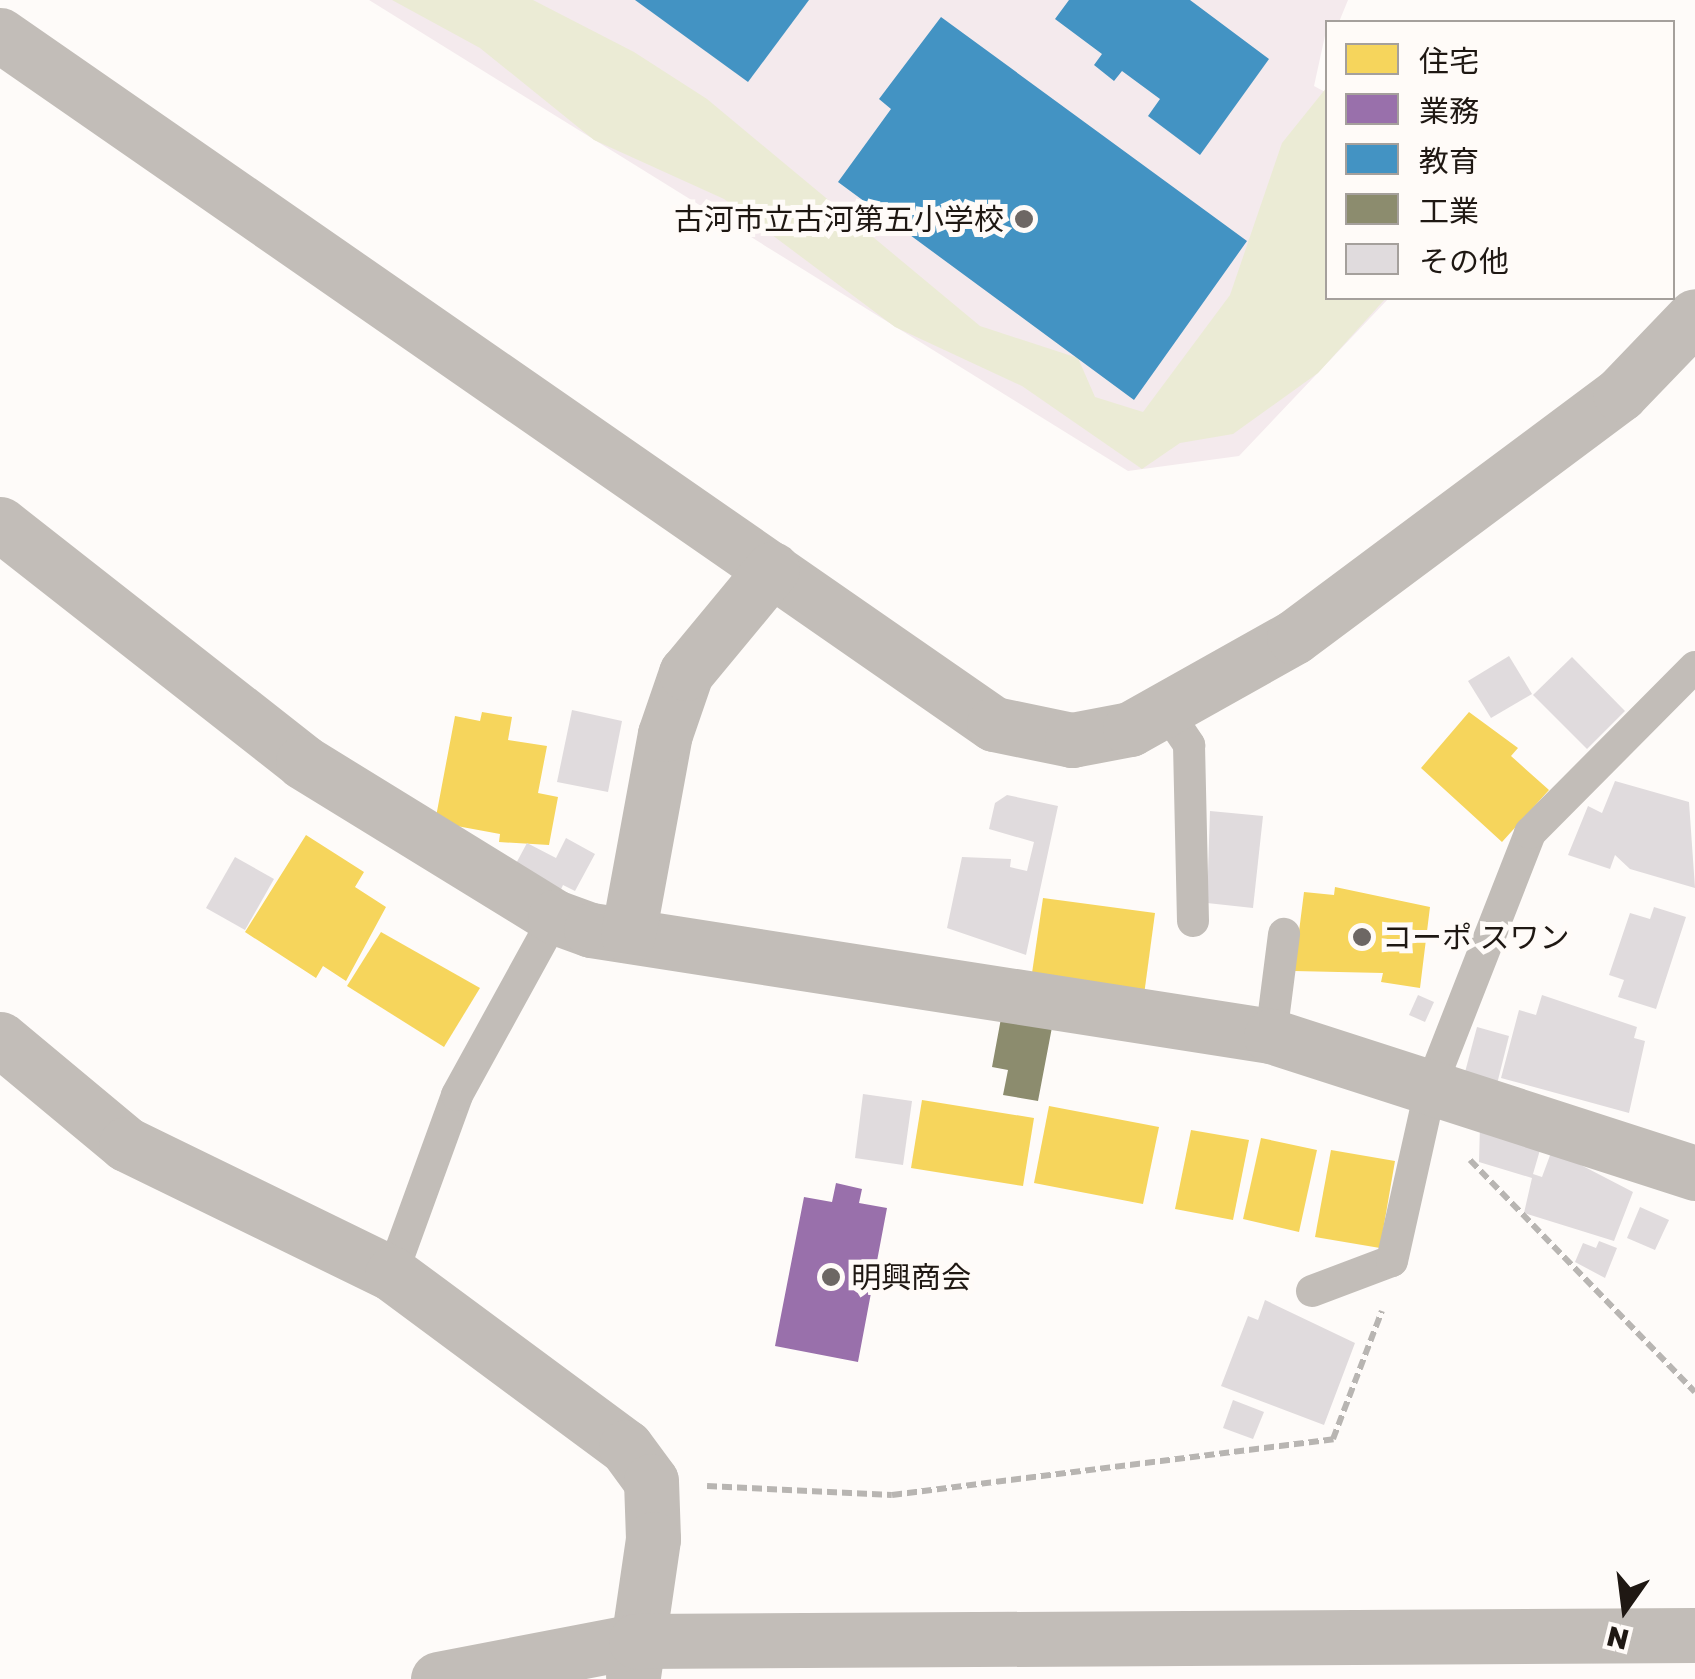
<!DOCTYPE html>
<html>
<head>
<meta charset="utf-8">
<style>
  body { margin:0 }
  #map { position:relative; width:1695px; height:1679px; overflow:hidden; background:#fefbf9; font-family:"Golos Text","Noto Sans JP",sans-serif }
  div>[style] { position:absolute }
  .education>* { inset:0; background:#f4eaed }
  .green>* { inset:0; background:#ebebd5 }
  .homes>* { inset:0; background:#f6d55c }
  .offices>* { inset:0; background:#9970ab }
  .schools>* { inset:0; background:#4393c3 }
  .industry>* { inset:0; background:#8c8c6e }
  .building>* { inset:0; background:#e0dbdd }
  .path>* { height:6px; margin-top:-3px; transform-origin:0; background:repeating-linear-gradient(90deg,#b8b5b2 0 10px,transparent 0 15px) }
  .service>* { height:32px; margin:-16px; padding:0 16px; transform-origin:16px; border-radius:16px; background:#c2bdb8 }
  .minor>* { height:55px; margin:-27.5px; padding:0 27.5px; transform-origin:27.5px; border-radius:27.5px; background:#c2bdb8 }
  .dots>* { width:28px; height:28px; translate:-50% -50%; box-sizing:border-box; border:5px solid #fffbf8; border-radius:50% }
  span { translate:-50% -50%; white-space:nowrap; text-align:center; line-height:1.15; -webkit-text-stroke:10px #fffbf8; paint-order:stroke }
  .poi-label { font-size:30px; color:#1f1813 }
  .right { translate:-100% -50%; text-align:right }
  .left { translate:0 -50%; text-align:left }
  .legend { position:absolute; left:1325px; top:20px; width:350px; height:280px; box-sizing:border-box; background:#fffbf8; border:2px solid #a5a09c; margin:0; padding:12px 18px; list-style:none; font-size:30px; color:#1f1813 }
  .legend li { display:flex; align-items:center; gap:20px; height:50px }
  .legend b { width:50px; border:2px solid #a5a09c }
  .north { position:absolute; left:1575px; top:1559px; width:100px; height:100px; -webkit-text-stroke:8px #fffbf8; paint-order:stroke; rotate:194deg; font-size:28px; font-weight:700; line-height:40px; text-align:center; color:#1f1813 }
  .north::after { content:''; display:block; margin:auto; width:35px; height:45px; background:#1f1813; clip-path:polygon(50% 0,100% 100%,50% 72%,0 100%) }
</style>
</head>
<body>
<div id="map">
  <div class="education">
    <div style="clip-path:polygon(369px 0,1348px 0,1339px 22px,1328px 22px,1314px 86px,1327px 93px,1328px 298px,1389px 298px,1239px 456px,1128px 471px)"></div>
  </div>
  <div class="green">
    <div style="clip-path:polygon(392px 0,533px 0,634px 52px,707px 99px,980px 326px,1078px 358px,1095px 397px,1143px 412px,1230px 295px,1282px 143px,1327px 87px,1328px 298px,1386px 298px,1318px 373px,1233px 434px,1180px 443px,1142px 469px,1022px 386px,895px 327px,724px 199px,594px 140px,480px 48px)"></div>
  </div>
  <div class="homes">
    <div style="clip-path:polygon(482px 712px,512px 717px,508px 740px,547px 746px,538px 793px,558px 797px,549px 845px,499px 842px,500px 834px,435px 822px,455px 716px,480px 721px)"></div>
    <div style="clip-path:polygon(1469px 712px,1518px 748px,1511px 756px,1549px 790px,1502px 842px,1421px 768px)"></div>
    <div style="clip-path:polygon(306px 835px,364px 872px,355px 887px,386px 907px,346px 981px,323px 966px,316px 978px,245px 932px)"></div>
    <div style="clip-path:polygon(1335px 887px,1430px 907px,1420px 988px,1381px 982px,1383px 973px,1294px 971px,1304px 892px,1334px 895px)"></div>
    <div style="clip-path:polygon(1043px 898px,1155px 913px,1144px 995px,1031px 980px)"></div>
    <div style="clip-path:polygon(381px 932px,480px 988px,444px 1047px,347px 986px)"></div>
    <div style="clip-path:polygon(922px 1100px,1034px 1118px,1023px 1186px,911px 1168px)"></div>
    <div style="clip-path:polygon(1049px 1106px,1159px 1127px,1143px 1204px,1034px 1183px)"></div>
    <div style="clip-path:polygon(1191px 1130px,1249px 1140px,1233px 1220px,1175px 1209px)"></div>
    <div style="clip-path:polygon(1261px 1138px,1317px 1150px,1299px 1232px,1243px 1219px)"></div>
    <div style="clip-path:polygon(1331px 1150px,1395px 1161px,1380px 1248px,1315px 1237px)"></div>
  </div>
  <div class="offices">
    <div style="clip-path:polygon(836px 1183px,862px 1189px,859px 1203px,887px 1208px,858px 1362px,775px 1346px,804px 1197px,832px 1202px)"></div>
  </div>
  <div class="schools">
    <div style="clip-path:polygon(635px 0,809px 0,748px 82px)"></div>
    <div style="clip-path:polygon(1069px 0,1190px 0,1269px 59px,1200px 155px,1148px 116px,1160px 99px,1122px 71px,1114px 81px,1094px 65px,1102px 54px,1055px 19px)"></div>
    <div style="clip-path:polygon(941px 17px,1247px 241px,1134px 400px,838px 182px,891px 109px,879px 99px)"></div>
  </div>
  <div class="industry">
    <div style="clip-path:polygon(1002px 1013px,1053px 1022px,1038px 1101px,1003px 1095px,1008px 1070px,992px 1067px)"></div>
  </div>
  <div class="building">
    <div style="clip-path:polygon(1509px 656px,1532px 694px,1491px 718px,1468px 681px)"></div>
    <div style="clip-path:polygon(1572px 657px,1625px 711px,1587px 749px,1533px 695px)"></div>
    <div style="clip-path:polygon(572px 710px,622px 721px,608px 792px,557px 782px)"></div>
    <div style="clip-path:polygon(1615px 781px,1689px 802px,1695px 888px,1630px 869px,1615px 855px,1610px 869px,1568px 855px,1588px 806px,1602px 813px)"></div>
    <div style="clip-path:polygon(1007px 795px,1058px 806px,1026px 955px,947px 928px,962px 857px,1011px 859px,1010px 867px,1027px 871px,1034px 842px,989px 829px,995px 803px)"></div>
    <div style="clip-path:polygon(1210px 811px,1263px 816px,1253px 908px,1207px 903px)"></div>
    <div style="clip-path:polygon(566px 838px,595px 854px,575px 891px,563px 885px,558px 896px,512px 871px,527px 843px,556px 858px)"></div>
    <div style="clip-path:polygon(235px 857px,274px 879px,245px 930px,206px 908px)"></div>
    <div style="clip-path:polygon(1654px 907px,1686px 917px,1656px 1009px,1618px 997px,1624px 980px,1609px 975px,1630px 913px,1650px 919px)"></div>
    <div style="clip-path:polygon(1418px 995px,1434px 1002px,1425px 1022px,1409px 1015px)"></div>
    <div style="clip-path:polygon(1542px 995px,1637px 1027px,1634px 1038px,1645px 1041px,1629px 1113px,1501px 1078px,1519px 1010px,1536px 1015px)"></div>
    <div style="clip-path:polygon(1477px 1027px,1509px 1036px,1497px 1084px,1464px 1076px)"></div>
    <div style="clip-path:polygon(863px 1094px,912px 1101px,903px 1165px,855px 1158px)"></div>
    <div style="clip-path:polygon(1480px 1125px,1542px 1143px,1533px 1174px,1542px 1177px,1552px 1150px,1633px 1192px,1614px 1241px,1524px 1213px,1532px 1178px,1479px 1162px)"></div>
    <div style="clip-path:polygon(1640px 1207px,1669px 1220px,1655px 1250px,1627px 1238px)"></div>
    <div style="clip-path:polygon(1599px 1241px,1617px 1248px,1605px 1278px,1575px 1262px,1583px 1243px,1596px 1248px)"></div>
    <div style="clip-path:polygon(1265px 1300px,1355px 1343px,1324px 1425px,1221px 1386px,1248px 1316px,1258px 1320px)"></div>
    <div style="clip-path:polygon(1233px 1400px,1264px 1412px,1253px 1439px,1223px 1428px)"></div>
  </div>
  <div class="path">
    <div style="left:1470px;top:1160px;width:323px;rotate:45.9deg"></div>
    <div style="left:707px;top:1486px;width:185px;rotate:2.8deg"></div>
    <div style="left:892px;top:1495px;width:445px;rotate:-7.2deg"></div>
    <div style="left:1333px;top:1439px;width:137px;rotate:-69.1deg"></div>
  </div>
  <div class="service">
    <div style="left:1167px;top:712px;width:40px;rotate:56deg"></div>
    <div style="left:1189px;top:745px;width:176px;rotate:88.7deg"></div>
    <div style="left:1271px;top:1036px;width:103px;rotate:-82.7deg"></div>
    <div style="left:392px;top:1274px;width:190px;rotate:-70deg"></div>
    <div style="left:457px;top:1095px;width:203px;rotate:-61.2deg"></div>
    <div style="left:1312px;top:1291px;width:85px;rotate:-20.6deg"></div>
    <div style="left:1392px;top:1261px;width:179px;rotate:-77.4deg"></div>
    <div style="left:1431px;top:1086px;width:272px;rotate:-68.6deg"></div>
    <div style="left:1530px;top:833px;width:234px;rotate:-45.2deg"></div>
  </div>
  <div class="minor">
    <div style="left:0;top:35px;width:1209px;rotate:34.73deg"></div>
    <div style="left:994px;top:724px;width:80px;rotate:11.6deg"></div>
    <div style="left:1072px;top:740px;width:59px;rotate:-10.7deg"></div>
    <div style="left:1130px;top:729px;width:188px;rotate:-29.3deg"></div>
    <div style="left:1294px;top:637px;width:407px;rotate:-36.7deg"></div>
    <div style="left:1620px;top:394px;width:108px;rotate:-46.1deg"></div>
    <div style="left:0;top:524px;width:385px;rotate:38.1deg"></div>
    <div style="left:303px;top:762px;width:296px;rotate:31.6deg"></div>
    <div style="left:555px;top:917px;width:38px;rotate:20deg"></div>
    <div style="left:591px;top:930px;width:688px;rotate:8.86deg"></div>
    <div style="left:1271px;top:1036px;width:446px;rotate:17.9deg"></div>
    <div style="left:628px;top:935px;width:204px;rotate:-79.6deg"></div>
    <div style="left:665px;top:734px;width:65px;rotate:-71deg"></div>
    <div style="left:686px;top:673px;width:135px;rotate:-50.4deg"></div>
    <div style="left:0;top:1039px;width:164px;rotate:39.8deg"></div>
    <div style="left:126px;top:1144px;width:296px;rotate:26deg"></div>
    <div style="left:392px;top:1274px;width:291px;rotate:36.5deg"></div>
    <div style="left:626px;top:1447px;width:42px;rotate:53.7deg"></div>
    <div style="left:651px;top:1481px;width:58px;rotate:88deg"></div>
    <div style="left:653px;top:1539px;width:138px;rotate:98.3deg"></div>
    <div style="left:438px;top:1679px;width:202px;rotate:-10.9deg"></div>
    <div style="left:636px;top:1641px;width:1059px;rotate:-0.32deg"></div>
  </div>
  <div class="dots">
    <div style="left:1024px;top:219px;background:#6d6764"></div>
    <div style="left:1362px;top:937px;background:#6d6764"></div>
    <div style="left:831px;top:1277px;background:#6d6764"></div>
  </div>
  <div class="poi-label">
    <span class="right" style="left:1004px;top:219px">古河市立古河第五小学校</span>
    <span class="left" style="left:1382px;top:937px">コーポ スワン</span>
    <span class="left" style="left:851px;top:1277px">明興商会</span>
  </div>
  <ul class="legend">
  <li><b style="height:28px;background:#f6d55c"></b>住宅</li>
  <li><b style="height:28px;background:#9970ab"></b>業務</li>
  <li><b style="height:28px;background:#4393c3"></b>教育</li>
  <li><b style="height:28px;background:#8c8c6e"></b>工業</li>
  <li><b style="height:28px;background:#e0dbdd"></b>その他</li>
  </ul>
  <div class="north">N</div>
</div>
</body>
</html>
